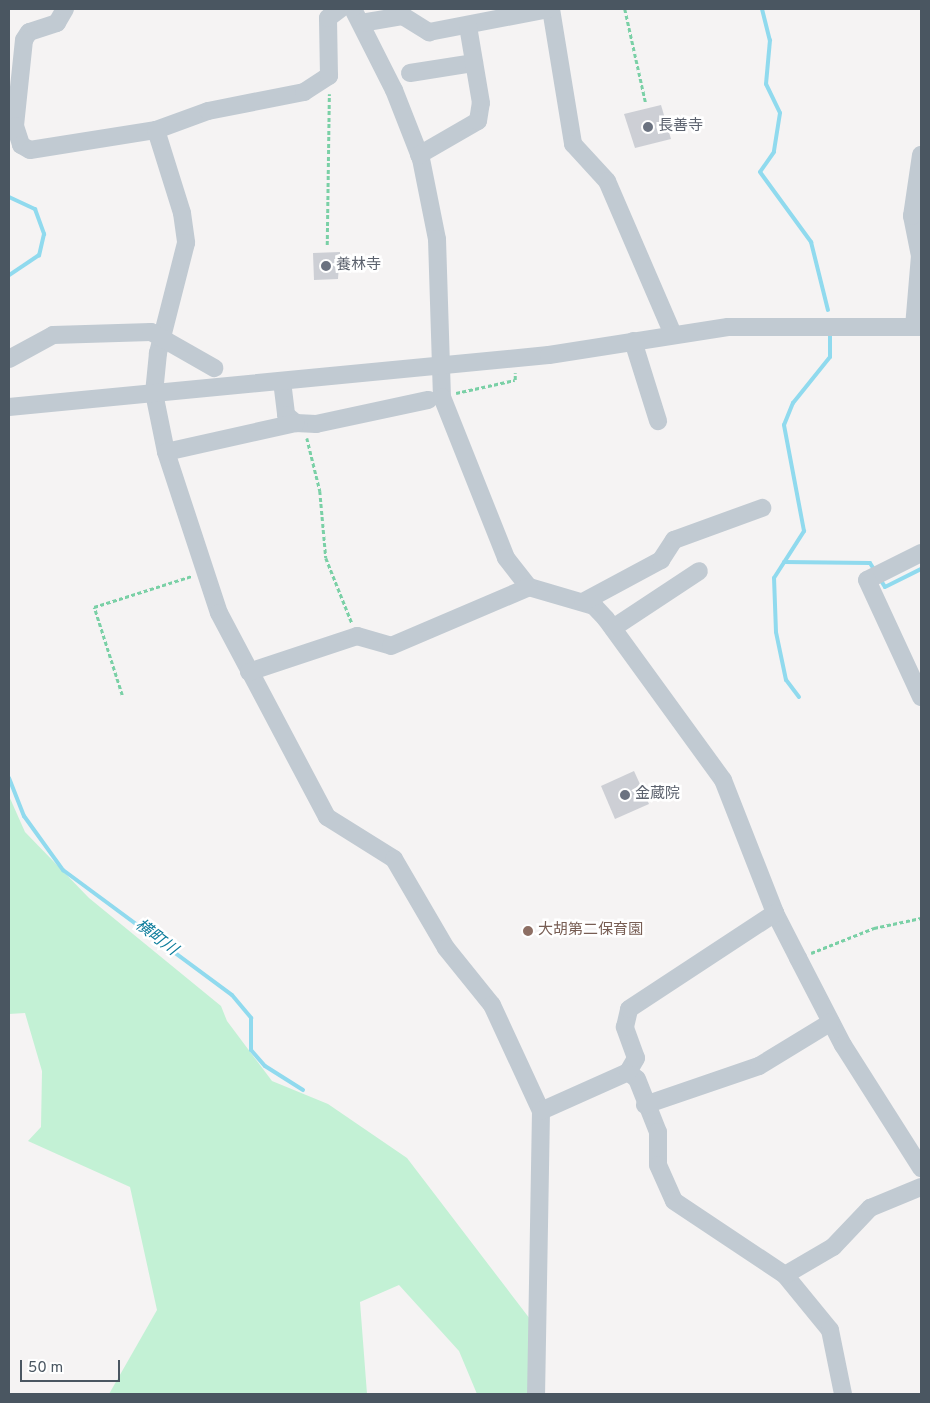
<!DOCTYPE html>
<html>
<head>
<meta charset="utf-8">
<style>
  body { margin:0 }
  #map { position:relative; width:930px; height:1403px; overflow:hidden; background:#f5f3f3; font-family:Overpass,"Noto Sans JP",sans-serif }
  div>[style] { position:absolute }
  .green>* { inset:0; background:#c3f1d5 }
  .stream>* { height:4px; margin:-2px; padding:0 2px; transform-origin:2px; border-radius:2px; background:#90daee }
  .building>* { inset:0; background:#cdcfd5 }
  .path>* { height:2.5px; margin-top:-1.25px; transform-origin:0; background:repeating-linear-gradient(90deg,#7ad0a6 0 4px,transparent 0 6.5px) }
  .minor>* { height:18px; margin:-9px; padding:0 9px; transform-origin:9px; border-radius:9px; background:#c1cad2 }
  .dots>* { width:14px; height:14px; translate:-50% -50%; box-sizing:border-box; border:2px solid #fff; border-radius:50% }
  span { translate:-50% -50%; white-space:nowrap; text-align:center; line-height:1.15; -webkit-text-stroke:5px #fff; paint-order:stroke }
  .worship-label { font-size:15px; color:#5b616d }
  .left { translate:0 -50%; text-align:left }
  .education-label { font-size:15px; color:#785e54 }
  .water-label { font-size:16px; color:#0c7c9b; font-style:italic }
  .frame { position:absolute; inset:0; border:10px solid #4a5661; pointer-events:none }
  .scale { position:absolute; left:20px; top:1360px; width:100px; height:22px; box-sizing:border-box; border:2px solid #4a5661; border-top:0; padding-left:6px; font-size:15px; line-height:18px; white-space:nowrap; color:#4a5661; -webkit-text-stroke:4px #fff; paint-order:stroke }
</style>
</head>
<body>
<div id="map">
  <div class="green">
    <div style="clip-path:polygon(9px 796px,25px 832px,89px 898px,221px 1006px,227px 1021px,272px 1081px,328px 1104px,407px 1158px,543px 1336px,545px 1394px,477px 1394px,459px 1351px,399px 1285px,360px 1302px,367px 1394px,109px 1394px,157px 1310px,130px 1187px,28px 1141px,41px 1127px,42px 1071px,25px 1013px,9px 1014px)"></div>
  </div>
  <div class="stream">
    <div style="left:762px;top:9px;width:32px;rotate:76deg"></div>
    <div style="left:770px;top:40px;width:44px;rotate:95.2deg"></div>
    <div style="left:766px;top:84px;width:32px;rotate:64deg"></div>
    <div style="left:780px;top:113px;width:39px;rotate:99deg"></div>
    <div style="left:774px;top:152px;width:24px;rotate:125deg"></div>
    <div style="left:760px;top:172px;width:87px;rotate:53.9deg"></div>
    <div style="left:811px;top:242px;width:70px;rotate:76deg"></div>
    <div style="left:9px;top:197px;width:29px;rotate:25deg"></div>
    <div style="left:35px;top:209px;width:27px;rotate:70deg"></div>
    <div style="left:44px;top:234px;width:22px;rotate:103deg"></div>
    <div style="left:39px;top:255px;width:36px;rotate:146deg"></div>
    <div style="left:784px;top:562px;width:86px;rotate:0.7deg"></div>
    <div style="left:870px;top:563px;width:9px;rotate:58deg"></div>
    <div style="left:880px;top:579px;width:9px;rotate:58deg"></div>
    <div style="left:885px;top:587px;width:40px;rotate:-26.6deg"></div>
    <div style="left:799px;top:697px;width:21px;rotate:-127deg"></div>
    <div style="left:786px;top:680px;width:49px;rotate:-101.8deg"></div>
    <div style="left:776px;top:632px;width:54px;rotate:-92.1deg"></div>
    <div style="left:774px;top:578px;width:56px;rotate:-57.4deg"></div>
    <div style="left:804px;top:531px;width:108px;rotate:-100.7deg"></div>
    <div style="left:784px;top:425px;width:24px;rotate:-68deg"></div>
    <div style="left:793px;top:403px;width:59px;rotate:-51.2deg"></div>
    <div style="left:830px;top:357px;width:23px;rotate:-90deg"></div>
    <div style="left:9px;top:778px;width:41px;rotate:68.5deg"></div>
    <div style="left:24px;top:816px;width:67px;rotate:54.2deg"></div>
    <div style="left:63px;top:870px;width:210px;rotate:36.5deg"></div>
    <div style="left:232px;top:995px;width:30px;rotate:50deg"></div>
    <div style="left:251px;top:1018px;width:32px;rotate:90deg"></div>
    <div style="left:251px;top:1050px;width:21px;rotate:49deg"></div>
    <div style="left:265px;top:1066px;width:45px;rotate:32.3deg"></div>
  </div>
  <div class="building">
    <div style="clip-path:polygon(661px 105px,671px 139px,635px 148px,624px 114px)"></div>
    <div style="clip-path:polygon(340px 252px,338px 279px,314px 280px,313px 253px)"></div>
    <div style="clip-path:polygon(634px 771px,649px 804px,615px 819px,601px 786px)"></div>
  </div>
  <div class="path">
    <div style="left:625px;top:9px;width:97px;rotate:77.5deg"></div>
    <div style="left:327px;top:245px;width:151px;rotate:-89.2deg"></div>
    <div style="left:456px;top:393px;width:60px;rotate:-12.4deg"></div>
    <div style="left:515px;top:380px;width:7px;rotate:-90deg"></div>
    <div style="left:307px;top:438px;width:55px;rotate:76.2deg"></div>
    <div style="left:320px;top:491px;width:67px;rotate:84.9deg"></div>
    <div style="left:326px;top:558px;width:70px;rotate:68.2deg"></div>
    <div style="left:122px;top:695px;width:92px;rotate:-107.7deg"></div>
    <div style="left:94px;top:607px;width:103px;rotate:-17.6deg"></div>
    <div style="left:811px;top:953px;width:68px;rotate:-21.6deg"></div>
    <div style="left:874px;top:928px;width:48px;rotate:-12deg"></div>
  </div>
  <div class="minor">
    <div style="left:65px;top:9px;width:16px;rotate:120deg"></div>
    <div style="left:57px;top:23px;width:29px;rotate:162deg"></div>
    <div style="left:29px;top:32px;width:9px;rotate:122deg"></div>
    <div style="left:24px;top:40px;width:86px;rotate:96deg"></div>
    <div style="left:15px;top:126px;width:20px;rotate:72deg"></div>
    <div style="left:21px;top:145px;width:10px;rotate:29deg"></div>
    <div style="left:30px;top:150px;width:128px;rotate:-9deg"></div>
    <div style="left:156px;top:130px;width:55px;rotate:-20.1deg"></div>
    <div style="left:208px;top:111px;width:98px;rotate:-11.2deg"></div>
    <div style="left:304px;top:92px;width:30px;rotate:-33deg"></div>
    <div style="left:329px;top:76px;width:58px;rotate:-91deg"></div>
    <div style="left:328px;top:18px;width:15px;rotate:-37deg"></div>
    <div style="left:353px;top:9px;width:91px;rotate:63.2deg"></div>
    <div style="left:394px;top:90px;width:74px;rotate:68.6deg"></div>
    <div style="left:421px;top:159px;width:82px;rotate:78.7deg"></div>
    <div style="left:437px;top:239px;width:158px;rotate:88.2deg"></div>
    <div style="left:442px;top:397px;width:173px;rotate:68.3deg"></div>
    <div style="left:506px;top:558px;width:37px;rotate:52deg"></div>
    <div style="left:529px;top:587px;width:68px;rotate:16.3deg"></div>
    <div style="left:594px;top:606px;width:18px;rotate:47deg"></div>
    <div style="left:606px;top:619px;width:199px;rotate:54deg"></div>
    <div style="left:723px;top:780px;width:143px;rotate:68.6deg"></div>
    <div style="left:775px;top:913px;width:51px;rotate:62.9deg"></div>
    <div style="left:798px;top:958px;width:98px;rotate:62.7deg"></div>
    <div style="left:843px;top:1045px;width:146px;rotate:57.6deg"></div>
    <div style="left:551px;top:9px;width:137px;rotate:80.7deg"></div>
    <div style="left:573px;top:144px;width:50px;rotate:47.4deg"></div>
    <div style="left:607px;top:181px;width:167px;rotate:66.7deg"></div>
    <div style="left:361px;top:23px;width:43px;rotate:-9.5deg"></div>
    <div style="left:403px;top:16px;width:31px;rotate:32deg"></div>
    <div style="left:429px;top:32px;width:121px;rotate:-10.9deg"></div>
    <div style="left:410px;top:73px;width:65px;rotate:-8.9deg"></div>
    <div style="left:156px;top:130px;width:87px;rotate:72.6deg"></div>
    <div style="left:182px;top:213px;width:30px;rotate:82deg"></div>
    <div style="left:186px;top:243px;width:114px;rotate:104.3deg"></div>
    <div style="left:158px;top:353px;width:40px;rotate:95.7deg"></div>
    <div style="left:154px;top:393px;width:60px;rotate:78.5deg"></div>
    <div style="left:166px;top:452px;width:169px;rotate:71.8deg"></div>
    <div style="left:219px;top:613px;width:231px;rotate:62.1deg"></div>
    <div style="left:327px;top:817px;width:79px;rotate:32.1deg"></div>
    <div style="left:394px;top:859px;width:103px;rotate:59.7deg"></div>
    <div style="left:446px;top:948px;width:73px;rotate:51.1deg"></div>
    <div style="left:492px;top:1005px;width:117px;rotate:65.2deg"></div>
    <div style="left:541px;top:1111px;width:283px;rotate:91deg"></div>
    <div style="left:419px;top:155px;width:68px;rotate:-30deg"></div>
    <div style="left:478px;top:121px;width:18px;rotate:-81deg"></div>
    <div style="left:481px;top:103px;width:78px;rotate:-99.6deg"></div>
    <div style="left:914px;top:327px;width:71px;rotate:-85.2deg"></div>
    <div style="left:920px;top:256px;width:41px;rotate:-101.3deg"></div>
    <div style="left:912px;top:216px;width:62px;rotate:-81.6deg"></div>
    <div style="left:633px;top:341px;width:84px;rotate:72.6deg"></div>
    <div style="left:9px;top:359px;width:50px;rotate:-28.6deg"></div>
    <div style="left:53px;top:335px;width:98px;rotate:-1.8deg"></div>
    <div style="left:151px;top:332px;width:73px;rotate:29.7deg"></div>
    <div style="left:282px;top:381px;width:34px;rotate:83deg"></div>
    <div style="left:286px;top:415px;width:13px;rotate:39deg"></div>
    <div style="left:296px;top:423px;width:20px;rotate:3deg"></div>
    <div style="left:316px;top:424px;width:115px;rotate:-12.1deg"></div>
    <div style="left:9px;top:407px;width:542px;rotate:-5.5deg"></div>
    <div style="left:549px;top:355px;width:181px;rotate:-8.9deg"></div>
    <div style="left:728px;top:327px;width:193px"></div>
    <div style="left:166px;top:452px;width:133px;rotate:-12.6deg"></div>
    <div style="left:921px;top:553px;width:60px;rotate:153.4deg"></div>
    <div style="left:867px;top:580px;width:129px;rotate:65.2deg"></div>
    <div style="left:583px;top:602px;width:89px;rotate:-28.3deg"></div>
    <div style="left:661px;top:560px;width:24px;rotate:-57deg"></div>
    <div style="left:674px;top:540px;width:94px;rotate:-20deg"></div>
    <div style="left:613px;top:628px;width:103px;rotate:-33.5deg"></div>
    <div style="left:249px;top:672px;width:114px;rotate:-18.4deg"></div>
    <div style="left:357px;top:636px;width:35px;rotate:16deg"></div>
    <div style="left:391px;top:646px;width:150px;rotate:-23.1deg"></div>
    <div style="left:628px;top:1072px;width:11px;rotate:38deg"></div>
    <div style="left:637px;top:1079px;width:57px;rotate:68.4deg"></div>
    <div style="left:658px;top:1132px;width:33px;rotate:90deg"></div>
    <div style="left:658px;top:1165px;width:39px;rotate:66deg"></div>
    <div style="left:674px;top:1201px;width:133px;rotate:33.7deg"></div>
    <div style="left:785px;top:1275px;width:71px;rotate:50.7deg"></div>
    <div style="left:830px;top:1330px;width:65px;rotate:78.5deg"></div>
    <div style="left:645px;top:1105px;width:120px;rotate:-18.9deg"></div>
    <div style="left:759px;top:1066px;width:84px;rotate:-31.4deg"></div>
    <div style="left:541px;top:1111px;width:95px;rotate:-24.1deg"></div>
    <div style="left:628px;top:1072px;width:16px;rotate:-60deg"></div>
    <div style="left:636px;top:1058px;width:33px;rotate:-110deg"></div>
    <div style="left:625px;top:1027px;width:18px;rotate:-77deg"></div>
    <div style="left:629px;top:1009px;width:175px;rotate:-33.3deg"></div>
    <div style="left:785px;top:1275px;width:56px;rotate:-30.3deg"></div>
    <div style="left:833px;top:1247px;width:54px;rotate:-46.5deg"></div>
    <div style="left:870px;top:1208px;width:55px;rotate:-22.4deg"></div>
  </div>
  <div class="dots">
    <div style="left:648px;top:127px;background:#6b7280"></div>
    <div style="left:326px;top:266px;background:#6b7280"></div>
    <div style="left:625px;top:795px;background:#6b7280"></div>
    <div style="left:528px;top:931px;background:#8d6e63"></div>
  </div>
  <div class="worship-label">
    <span class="left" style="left:658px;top:127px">長善寺</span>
    <span class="left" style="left:336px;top:266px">養林寺</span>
    <span class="left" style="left:635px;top:795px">金蔵院</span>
  </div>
  <div class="education-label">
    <span class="left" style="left:538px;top:931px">大胡第二保育園</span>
  </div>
  <div class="water-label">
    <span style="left:156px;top:938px;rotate:37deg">横町川</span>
  </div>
  <div class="frame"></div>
  <div class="scale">50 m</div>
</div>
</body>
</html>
